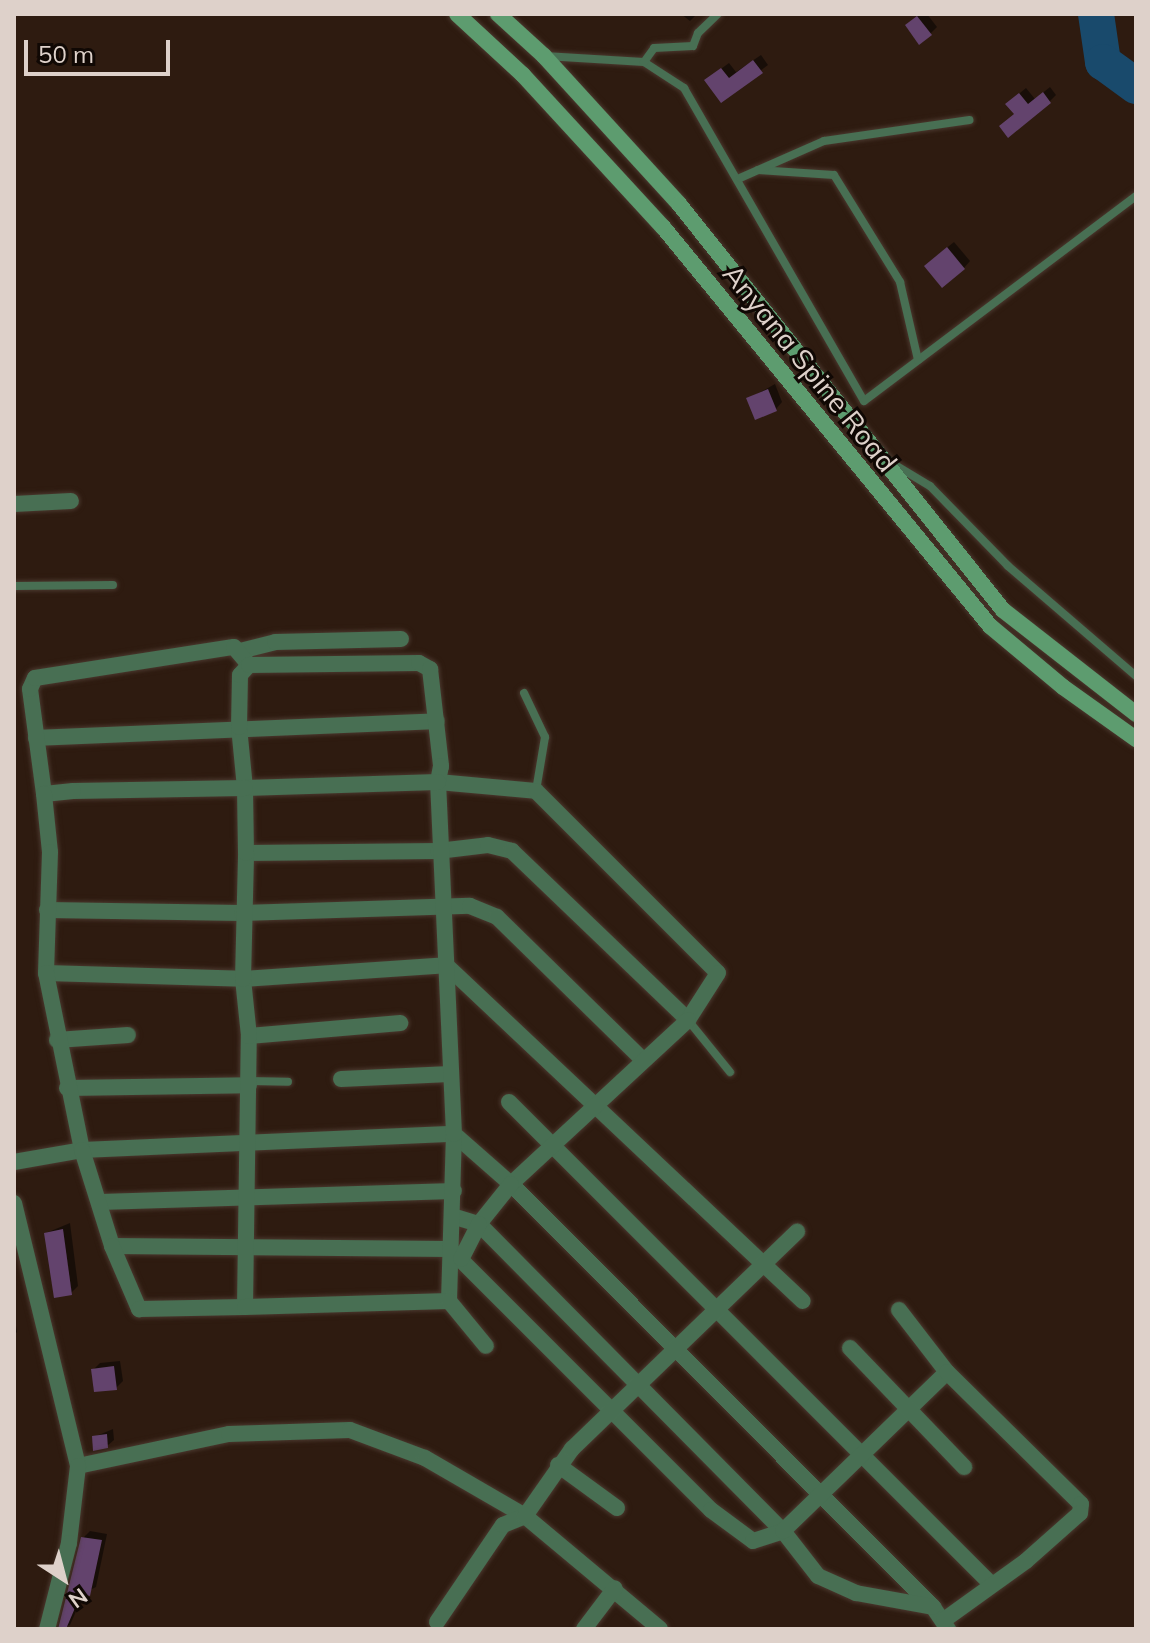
<!DOCTYPE html>
<html>
<head>
<meta charset="utf-8">
<style>
  body { margin:0 }
  #map { position:relative; width:1150px; height:1643px; overflow:hidden; background:#2e1b10; font-family:Mulish,sans-serif }
  div>[style] { position:absolute }
  .shadow>* { inset:0; background:#0007 }
  .river>* { height:36px; margin:-18px; padding:0 18px; transform-origin:18px; border-radius:18px; background:#194a6c }
  .building>* { inset:0; background:#63436d }
  .roads { filter:drop-shadow(0 0 2px #4a382e) drop-shadow(0 0 2px #4a382e) }
  .service>* { height:8px; margin:-4px; padding:0 4px; transform-origin:4px; border-radius:4px; background:#486f53 }
  .minor>* { height:16px; margin:-8px; padding:0 8px; transform-origin:8px; border-radius:8px; background:#486f53 }
  .tertiary>* { height:16px; margin:-8px; padding:0 8px; transform-origin:8px; border-radius:8px; background:#486f53 }
  .secondary>* { height:16px; margin:-8px; padding:0 8px; transform-origin:8px; border-radius:8px; background:#5d9c6f }
  span { translate:-50% -50%; white-space:nowrap; text-align:center; line-height:1.15; -webkit-text-stroke:6px #100804; paint-order:stroke }
  .street-label { font-size:28px; color:#ded1ca }
  .frame { position:absolute; inset:0; border:16px solid #ded1ca; pointer-events:none }
  .north { position:absolute; left:24px; top:1539px; width:80px; height:80px; -webkit-text-stroke:6px #100804; paint-order:stroke; rotate:144deg; font-size:22px; font-weight:700; line-height:32px; text-align:center; color:#ded1ca }
  .north::after { content:''; display:block; margin:auto; width:28px; height:36px; background:#ded1ca; clip-path:polygon(50% 0,100% 100%,50% 72%,0 100%) }
  .scale { position:absolute; left:24px; top:40px; width:146px; height:36px; box-sizing:border-box; border:4px solid #ded1ca; border-top:0; padding-left:10px; font-size:24px; line-height:28px; white-space:nowrap; color:#ded1ca; -webkit-text-stroke:6px #100804; paint-order:stroke }
</style>
</head>
<body>
<div id="map">
  <div class="shadow">
    <div style="clip-path:polygon(681px 14px,697px 14px,690px 21px)"></div>
    <div style="clip-path:polygon(920px 14px,927px 14px,937px 27px,930px 34px,914px 19px)"></div>
    <div style="clip-path:polygon(761px 55px,768px 65px,722px 100px,714px 74px,729px 63px,736px 72px)"></div>
    <div style="clip-path:polygon(1050px 87px,1056px 95px,1050px 101px,1015px 113px,1014px 98px,1026px 88px,1035px 99px)"></div>
    <div style="clip-path:polygon(954px 242px,970px 261px,964px 268px,933px 259px)"></div>
    <div style="clip-path:polygon(775px 384px,782px 402px,776px 409px,748px 399px)"></div>
    <div style="clip-path:polygon(70px 1223px,78px 1286px,71px 1293px,46px 1233px)"></div>
    <div style="clip-path:polygon(14px 1314px,17px 1332px,14px 1335px)"></div>
    <div style="clip-path:polygon(120px 1361px,123px 1381px,116px 1388px,93px 1370px,100px 1363px)"></div>
    <div style="clip-path:polygon(113px 1429px,114px 1440px,107px 1446px,94px 1437px)"></div>
    <div style="clip-path:polygon(90px 1531px,107px 1534px,96px 1587px,84px 1593px,70px 1625px,60px 1629px,83px 1538px)"></div>
  </div>
  <div class="river">
    <div style="left:1096px;top:14px;width:49px;rotate:81.7deg"></div>
    <div style="left:1103px;top:62px;width:41px;rotate:36deg"></div>
  </div>
  <div class="building">
    <div style="clip-path:polygon(917px 16px,932px 35px,919px 45px,905px 25px)"></div>
    <div style="clip-path:polygon(753px 60px,763px 73px,721px 103px,704px 80px,721px 68px,729px 78px)"></div>
    <div style="clip-path:polygon(1043px 92px,1051px 103px,1008px 138px,999px 126px,1014px 114px,1005px 104px,1019px 93px,1028px 104px)"></div>
    <div style="clip-path:polygon(947px 247px,965px 269px,942px 288px,924px 266px)"></div>
    <div style="clip-path:polygon(768px 389px,777px 411px,755px 420px,746px 398px)"></div>
    <div style="clip-path:polygon(63px 1229px,72px 1295px,54px 1298px,44px 1233px)"></div>
    <div style="clip-path:polygon(114px 1366px,117px 1390px,94px 1392px,91px 1369px)"></div>
    <div style="clip-path:polygon(107px 1434px,108px 1448px,93px 1451px,92px 1436px)"></div>
    <div style="clip-path:polygon(81px 1537px,102px 1540px,90px 1596px,81px 1594px,66px 1629px,58px 1629px)"></div>
  </div>
  <div class="roads">
    <div class="service">
      <div style="left:545px;top:56px;width:99px;rotate:3.5deg"></div>
      <div style="left:644px;top:62px;width:48px;rotate:33deg"></div>
      <div style="left:684px;top:88px;width:361px;rotate:60.1deg"></div>
      <div style="left:864px;top:401px;width:341px;rotate:-37deg"></div>
      <div style="left:644px;top:62px;width:17px;rotate:-54deg"></div>
      <div style="left:654px;top:48px;width:39px;rotate:-3deg"></div>
      <div style="left:693px;top:46px;width:14px;rotate:-69deg"></div>
      <div style="left:698px;top:33px;width:28px;rotate:-44deg"></div>
      <div style="left:758px;top:170px;width:76px;rotate:3.8deg"></div>
      <div style="left:834px;top:175px;width:126px;rotate:58.3deg"></div>
      <div style="left:900px;top:282px;width:80px;rotate:77deg"></div>
      <div style="left:740px;top:178px;width:92px;rotate:-23.8deg"></div>
      <div style="left:824px;top:141px;width:147px;rotate:-8.2deg"></div>
      <div style="left:890px;top:462px;width:47px;rotate:31deg"></div>
      <div style="left:930px;top:486px;width:112px;rotate:45.7deg"></div>
      <div style="left:1008px;top:566px;width:169px;rotate:40.7deg"></div>
      <div style="left:14px;top:586px;width:99px;rotate:-0.6deg"></div>
      <div style="left:524px;top:693px;width:49px;rotate:64.5deg"></div>
      <div style="left:545px;top:737px;width:55px;rotate:99.5deg"></div>
      <div style="left:688px;top:1020px;width:67px;rotate:51.1deg"></div>
      <div style="left:249px;top:1081px;width:39px;rotate:1deg"></div>
    </div>
    <div class="minor">
      <div style="left:14px;top:504px;width:57px;rotate:-3deg"></div>
      <div style="left:240px;top:651px;width:36px;rotate:-14deg"></div>
      <div style="left:275px;top:642px;width:126px;rotate:-1.4deg"></div>
      <div style="left:36px;top:738px;width:401px;rotate:-2.4deg"></div>
      <div style="left:44px;top:794px;width:106px;rotate:-97.6deg"></div>
      <div style="left:30px;top:689px;width:12px;rotate:-66deg"></div>
      <div style="left:35px;top:678px;width:201px;rotate:-8.9deg"></div>
      <div style="left:234px;top:647px;width:23px;rotate:50deg"></div>
      <div style="left:246px;top:853px;width:192px;rotate:-0.6deg"></div>
      <div style="left:438px;top:851px;width:50px;rotate:-6.8deg"></div>
      <div style="left:488px;top:845px;width:25px;rotate:14deg"></div>
      <div style="left:512px;top:851px;width:244px;rotate:43.8deg"></div>
      <div style="left:47px;top:910px;width:195px;rotate:0.9deg"></div>
      <div style="left:242px;top:913px;width:228px;rotate:-1.8deg"></div>
      <div style="left:470px;top:906px;width:29px;rotate:22deg"></div>
      <div style="left:497px;top:917px;width:203px;rotate:44.4deg"></div>
      <div style="left:46px;top:973px;width:197px;rotate:1.7deg"></div>
      <div style="left:243px;top:979px;width:203px;rotate:-3.9deg"></div>
      <div style="left:446px;top:965px;width:490px;rotate:43.3deg"></div>
      <div style="left:249px;top:1036px;width:152px;rotate:-4.9deg"></div>
      <div style="left:57px;top:1040px;width:71px;rotate:-4deg"></div>
      <div style="left:341px;top:1079px;width:109px;rotate:-2.6deg"></div>
      <div style="left:67px;top:1088px;width:182px;rotate:-0.9deg"></div>
      <div style="left:509px;top:1102px;width:683px;rotate:45deg"></div>
      <div style="left:14px;top:1162px;width:69px;rotate:-10deg"></div>
      <div style="left:82px;top:1150px;width:372px;rotate:-2.5deg"></div>
      <div style="left:454px;top:1134px;width:76px;rotate:41.3deg"></div>
      <div style="left:511px;top:1184px;width:598px;rotate:45.07deg"></div>
      <div style="left:933px;top:1607px;width:27px;rotate:56deg"></div>
      <div style="left:100px;top:1202px;width:354px;rotate:-1.8deg"></div>
      <div style="left:452px;top:1216px;width:28px;rotate:17deg"></div>
      <div style="left:479px;top:1224px;width:432px;rotate:45.3deg"></div>
      <div style="left:783px;top:1531px;width:57px;rotate:52.1deg"></div>
      <div style="left:818px;top:1576px;width:42px;rotate:24.1deg"></div>
      <div style="left:856px;top:1593px;width:78px;rotate:10.3deg"></div>
      <div style="left:112px;top:1246px;width:338px;rotate:0.5deg"></div>
      <div style="left:450px;top:1249px;width:369px;rotate:45deg"></div>
      <div style="left:711px;top:1510px;width:52px;rotate:36.4deg"></div>
      <div style="left:753px;top:1541px;width:32px;rotate:-18deg"></div>
      <div style="left:783px;top:1531px;width:228px;rotate:-44.1deg"></div>
      <div style="left:449px;top:1301px;width:167px;rotate:-88.3deg"></div>
      <div style="left:454px;top:1134px;width:352px;rotate:-92.6deg"></div>
      <div style="left:438px;top:782px;width:98px;rotate:5.2deg"></div>
      <div style="left:536px;top:791px;width:257px;rotate:45deg"></div>
      <div style="left:718px;top:973px;width:56px;rotate:122.6deg"></div>
      <div style="left:688px;top:1020px;width:241px;rotate:137.2deg"></div>
      <div style="left:511px;top:1184px;width:51px;rotate:128.7deg"></div>
      <div style="left:479px;top:1224px;width:39px;rotate:117deg"></div>
      <div style="left:245px;top:1307px;width:271px;rotate:-89.2deg"></div>
      <div style="left:249px;top:1036px;width:57px;rotate:-96deg"></div>
      <div style="left:243px;top:979px;width:126px;rotate:-88.6deg"></div>
      <div style="left:246px;top:853px;width:65px;rotate:-90.9deg"></div>
      <div style="left:245px;top:788px;width:61px;rotate:-95.6deg"></div>
      <div style="left:239px;top:727px;width:52px;rotate:-88.9deg"></div>
      <div style="left:240px;top:675px;width:13px;rotate:-48deg"></div>
      <div style="left:249px;top:665px;width:170px;rotate:-0.7deg"></div>
      <div style="left:419px;top:663px;width:13px;rotate:29deg"></div>
      <div style="left:430px;top:669px;width:98px;rotate:83.5deg"></div>
      <div style="left:441px;top:766px;width:16px;rotate:101deg"></div>
      <div style="left:438px;top:782px;width:193px;rotate:178.2deg"></div>
      <div style="left:245px;top:788px;width:172px;rotate:179deg"></div>
      <div style="left:73px;top:791px;width:29px;rotate:174deg"></div>
      <div style="left:44px;top:794px;width:58px;rotate:84.1deg"></div>
      <div style="left:50px;top:852px;width:121px;rotate:91.9deg"></div>
      <div style="left:46px;top:973px;width:181px;rotate:78.5deg"></div>
      <div style="left:82px;top:1150px;width:101px;rotate:72.6deg"></div>
      <div style="left:112px;top:1246px;width:69px;rotate:66.8deg"></div>
      <div style="left:139px;top:1309px;width:106px;rotate:-1.1deg"></div>
      <div style="left:245px;top:1307px;width:204px;rotate:-1.7deg"></div>
      <div style="left:449px;top:1301px;width:58px;rotate:50.6deg"></div>
      <div style="left:899px;top:1310px;width:78px;rotate:52.3deg"></div>
      <div style="left:947px;top:1372px;width:188px;rotate:44.6deg"></div>
      <div style="left:1081px;top:1504px;width:9px;rotate:96deg"></div>
      <div style="left:1080px;top:1513px;width:72px;rotate:138.4deg"></div>
      <div style="left:1026px;top:1561px;width:101px;rotate:144.3deg"></div>
      <div style="left:850px;top:1348px;width:165px;rotate:46.2deg"></div>
      <div style="left:558px;top:1465px;width:73px;rotate:36.1deg"></div>
      <div style="left:78px;top:1466px;width:154px;rotate:-12deg"></div>
      <div style="left:229px;top:1434px;width:121px;rotate:-1.9deg"></div>
      <div style="left:350px;top:1430px;width:80px;rotate:20.5deg"></div>
      <div style="left:425px;top:1458px;width:116px;rotate:30.1deg"></div>
      <div style="left:525px;top:1516px;width:176px;rotate:39.9deg"></div>
      <div style="left:437px;top:1622px;width:117px;rotate:-55.8deg"></div>
      <div style="left:503px;top:1525px;width:24px;rotate:-22deg"></div>
      <div style="left:525px;top:1516px;width:82px;rotate:-55deg"></div>
      <div style="left:572px;top:1449px;width:313px;rotate:-44deg"></div>
      <div style="left:584px;top:1629px;width:51px;rotate:-52.9deg"></div>
    </div>
    <div class="tertiary">
      <div style="left:14px;top:1203px;width:271px;rotate:76.3deg"></div>
      <div style="left:78px;top:1466px;width:78px;rotate:96.7deg"></div>
      <div style="left:69px;top:1543px;width:89px;rotate:104.3deg"></div>
    </div>
    <div class="secondary">
      <div style="left:457px;top:14px;width:90px;rotate:42.7deg"></div>
      <div style="left:523px;top:75px;width:207px;rotate:47.4deg"></div>
      <div style="left:663px;top:227px;width:516px;rotate:50.66deg"></div>
      <div style="left:990px;top:626px;width:95px;rotate:39.9deg"></div>
      <div style="left:1063px;top:687px;width:90px;rotate:35.5deg"></div>
      <div style="left:498px;top:14px;width:62px;rotate:42.4deg"></div>
      <div style="left:544px;top:56px;width:200px;rotate:47.6deg"></div>
      <div style="left:679px;top:204px;width:519px;rotate:51.41deg"></div>
      <div style="left:1003px;top:610px;width:169px;rotate:38deg"></div>
    </div>
  </div>
  <div class="street-label">
    <span style="left:810px;top:368px;rotate:51deg">Anyana Spine Road</span>
  </div>
  <div class="frame"></div>
  <div class="north">N</div>
  <div class="scale">50 m</div>
</div>
</body>
</html>
